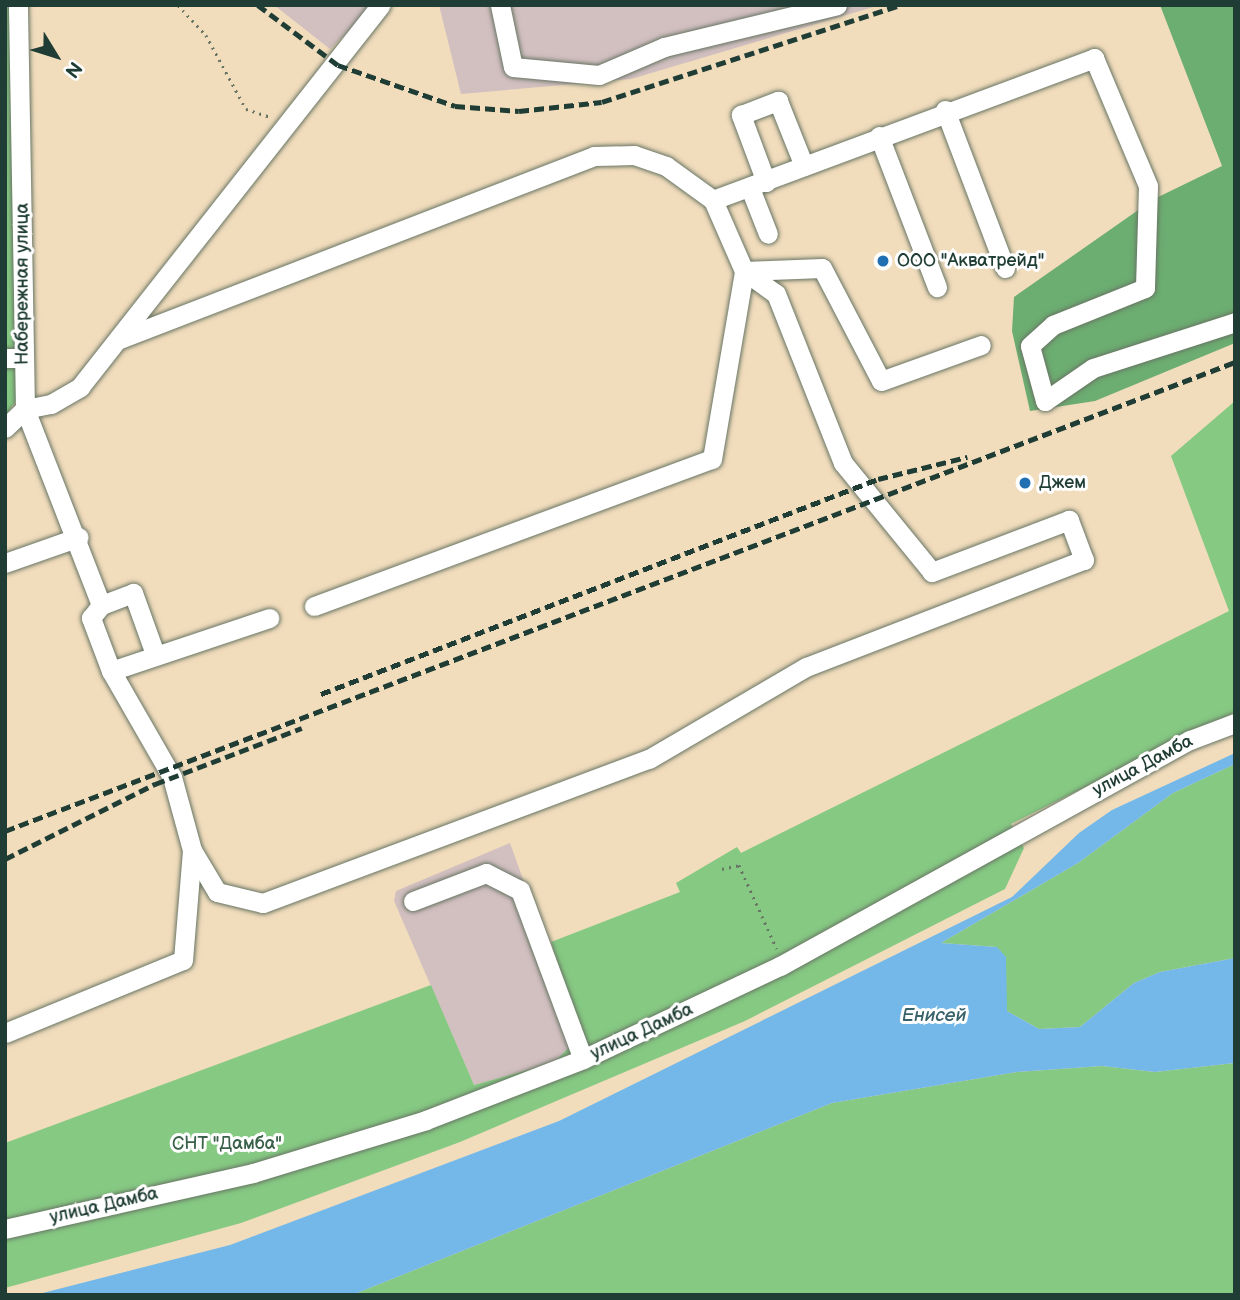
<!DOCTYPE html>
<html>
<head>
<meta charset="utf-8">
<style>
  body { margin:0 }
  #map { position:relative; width:1240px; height:1300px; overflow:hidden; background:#f1dcbc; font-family:"Balsamiq Sans",sans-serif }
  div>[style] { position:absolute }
  .industrial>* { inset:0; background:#d2bfc0 }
  .green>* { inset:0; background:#86c983 }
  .forest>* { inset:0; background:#6cad71 }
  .water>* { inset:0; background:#73b8e9 }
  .path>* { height:2.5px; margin-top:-1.25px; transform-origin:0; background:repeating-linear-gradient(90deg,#687564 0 2px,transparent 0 7px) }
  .roads { filter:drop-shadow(0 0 2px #687564) drop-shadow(0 0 2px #687564) }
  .minor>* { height:19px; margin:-9.5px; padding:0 9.5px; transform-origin:9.5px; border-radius:9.5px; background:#fff }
  .rail>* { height:4.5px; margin-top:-2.25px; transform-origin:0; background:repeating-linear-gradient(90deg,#1f3d34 0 10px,transparent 0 15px) }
  .dots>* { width:19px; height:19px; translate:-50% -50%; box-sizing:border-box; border:4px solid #fff; border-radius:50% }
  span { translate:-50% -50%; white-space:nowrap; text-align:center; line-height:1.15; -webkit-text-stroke:6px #fff; paint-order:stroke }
  .poi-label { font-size:18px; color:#1f3d34 }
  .left { translate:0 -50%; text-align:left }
  .street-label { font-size:18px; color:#1f3d34 }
  .park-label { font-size:18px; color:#396048 }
  .water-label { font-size:19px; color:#38626a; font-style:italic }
  .frame { position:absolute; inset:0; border:7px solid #1f3d34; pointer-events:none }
  .north { position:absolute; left:21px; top:21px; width:70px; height:70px; -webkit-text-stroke:5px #fff; paint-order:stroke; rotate:128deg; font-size:19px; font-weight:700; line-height:28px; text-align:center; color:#1f3d34 }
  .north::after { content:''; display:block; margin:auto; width:24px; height:32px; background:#1f3d34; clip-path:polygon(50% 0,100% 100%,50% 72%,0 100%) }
</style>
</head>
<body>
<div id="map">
  <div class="industrial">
    <div style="clip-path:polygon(274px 5px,375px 5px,330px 49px)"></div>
    <div style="clip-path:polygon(439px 5px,880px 5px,631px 79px,461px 94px)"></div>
    <div style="clip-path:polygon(510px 843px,580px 1038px,553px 1063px,474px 1085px,394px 901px,396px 891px)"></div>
  </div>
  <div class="green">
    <div style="clip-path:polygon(5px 5px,15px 5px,17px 399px,5px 417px)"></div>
    <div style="clip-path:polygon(1235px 401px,1235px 712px,1011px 824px,1024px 848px,1005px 889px,745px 1021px,460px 1142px,241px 1223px,5px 1288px,5px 1143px,431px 985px,474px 1085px,553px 1063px,580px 1037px,551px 942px,680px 892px,676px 883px,737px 847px,741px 853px,1229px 611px,1171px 456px)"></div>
    <div style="clip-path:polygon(1235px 764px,1235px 958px,1160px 972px,1134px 983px,1080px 1027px,1039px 1029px,1007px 1011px,997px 947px,941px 943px,1078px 863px,1173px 793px)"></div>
    <div style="clip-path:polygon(1235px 1063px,1235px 1295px,352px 1295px,832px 1103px,1017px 1072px,1102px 1066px,1155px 1072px)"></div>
  </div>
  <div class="forest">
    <div style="clip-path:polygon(1160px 5px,1235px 5px,1235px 343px,1095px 401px,1030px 411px,1012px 331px,1014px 297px,1154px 199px,1222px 166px)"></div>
  </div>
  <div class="water">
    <div style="clip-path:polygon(1235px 753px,1235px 764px,1173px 793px,1078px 863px,941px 943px,997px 947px,1006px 957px,1007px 1011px,1039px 1029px,1080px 1027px,1134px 983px,1160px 972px,1235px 958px,1235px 1063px,1155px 1072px,1102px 1066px,1017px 1072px,832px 1103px,352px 1295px,35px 1295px,230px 1245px,559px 1121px,1012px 897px,1079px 833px,1112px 810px)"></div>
  </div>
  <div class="path">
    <div style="left:178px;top:5px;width:41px;rotate:47deg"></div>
    <div style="left:206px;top:35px;width:84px;rotate:61.6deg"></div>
    <div style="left:246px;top:109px;width:26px;rotate:18deg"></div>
    <div style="left:722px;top:869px;width:17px;rotate:-13deg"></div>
    <div style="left:739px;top:865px;width:92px;rotate:65.7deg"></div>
  </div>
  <div class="roads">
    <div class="minor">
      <div style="left:500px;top:5px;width:63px;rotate:78.2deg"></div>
      <div style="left:513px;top:67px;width:86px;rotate:5.3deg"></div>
      <div style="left:599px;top:75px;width:71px;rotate:-23.3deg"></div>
      <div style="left:664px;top:47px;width:178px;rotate:-13.6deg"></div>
      <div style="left:945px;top:110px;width:169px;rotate:69.2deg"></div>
      <div style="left:879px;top:136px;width:162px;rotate:69deg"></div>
      <div style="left:766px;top:182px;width:72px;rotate:-110.5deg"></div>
      <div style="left:741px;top:115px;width:40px;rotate:-21deg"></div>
      <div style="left:778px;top:101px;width:70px;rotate:68.2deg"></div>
      <div style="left:750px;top:188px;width:49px;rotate:68.6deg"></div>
      <div style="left:120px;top:339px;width:508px;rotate:-21.11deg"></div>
      <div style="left:594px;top:156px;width:40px;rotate:-1.4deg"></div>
      <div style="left:634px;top:155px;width:34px;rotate:19deg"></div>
      <div style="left:666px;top:166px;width:58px;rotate:35.9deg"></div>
      <div style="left:713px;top:200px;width:407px;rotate:-20.4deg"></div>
      <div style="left:1094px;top:58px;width:139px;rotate:67.1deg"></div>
      <div style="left:1148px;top:186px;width:102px;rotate:91.7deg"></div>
      <div style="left:1145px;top:288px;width:99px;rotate:158.1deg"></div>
      <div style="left:1053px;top:325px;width:31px;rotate:138deg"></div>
      <div style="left:1030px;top:346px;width:57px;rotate:74.7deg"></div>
      <div style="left:1045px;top:401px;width:58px;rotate:-34.5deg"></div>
      <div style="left:1093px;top:368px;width:149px;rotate:-17.9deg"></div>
      <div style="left:5px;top:358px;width:18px"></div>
      <div style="left:5px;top:428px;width:28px;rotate:-44deg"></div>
      <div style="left:25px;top:409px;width:404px;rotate:-91deg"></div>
      <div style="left:5px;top:563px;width:78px;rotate:-19.4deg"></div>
      <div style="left:314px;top:606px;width:424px;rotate:-20.3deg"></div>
      <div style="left:712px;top:459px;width:191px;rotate:-80.3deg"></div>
      <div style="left:744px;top:271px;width:78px;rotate:-2.2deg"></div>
      <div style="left:822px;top:268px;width:127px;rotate:62.4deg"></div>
      <div style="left:881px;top:381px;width:106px;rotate:-19.8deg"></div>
      <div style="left:155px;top:654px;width:65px;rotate:-109.8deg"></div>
      <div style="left:133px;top:593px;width:34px;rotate:159deg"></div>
      <div style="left:101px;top:605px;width:210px;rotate:-111.2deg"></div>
      <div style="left:25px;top:409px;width:26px;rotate:-11deg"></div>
      <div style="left:51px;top:404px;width:34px;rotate:-30deg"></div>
      <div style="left:80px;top:387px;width:486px;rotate:-51.8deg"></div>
      <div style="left:111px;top:671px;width:167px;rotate:-18.5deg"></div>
      <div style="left:192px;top:850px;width:49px;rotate:59.2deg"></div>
      <div style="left:217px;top:892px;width:47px;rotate:13.4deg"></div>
      <div style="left:263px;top:903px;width:412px;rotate:-20.5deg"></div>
      <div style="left:649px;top:759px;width:182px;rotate:-30.4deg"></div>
      <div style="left:806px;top:667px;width:298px;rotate:-21.1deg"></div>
      <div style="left:1084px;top:560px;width:43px;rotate:-110.6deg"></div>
      <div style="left:1069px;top:520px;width:147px;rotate:159.2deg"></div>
      <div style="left:932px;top:572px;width:141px;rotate:-129.2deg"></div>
      <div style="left:843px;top:463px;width:182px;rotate:-111.6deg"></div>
      <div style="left:776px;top:294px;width:39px;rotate:-144deg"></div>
      <div style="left:744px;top:271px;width:77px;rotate:-113.6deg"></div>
      <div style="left:413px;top:901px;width:78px;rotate:-21deg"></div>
      <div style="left:486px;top:873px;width:38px;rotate:27deg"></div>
      <div style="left:520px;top:890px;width:180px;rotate:69.6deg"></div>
      <div style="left:5px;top:1033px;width:192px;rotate:-22.3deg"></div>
      <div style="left:183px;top:960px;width:110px;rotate:-85.3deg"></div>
      <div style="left:192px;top:850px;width:76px;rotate:-105.3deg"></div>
      <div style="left:172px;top:777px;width:122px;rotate:-119.9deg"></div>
      <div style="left:111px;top:671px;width:57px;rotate:-110.7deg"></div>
      <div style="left:91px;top:618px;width:16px;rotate:-52deg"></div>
      <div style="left:5px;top:1229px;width:254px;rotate:-12.7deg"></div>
      <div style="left:253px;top:1173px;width:181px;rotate:-17deg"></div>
      <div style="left:426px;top:1120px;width:168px;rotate:-21.2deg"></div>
      <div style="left:583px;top:1059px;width:218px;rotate:-25.3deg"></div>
      <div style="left:780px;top:966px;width:468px;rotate:-28.9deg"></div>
      <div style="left:1190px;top:740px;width:48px;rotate:-20.7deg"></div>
    </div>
  </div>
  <div class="rail">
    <div style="left:258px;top:5px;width:100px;rotate:36.9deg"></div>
    <div style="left:338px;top:65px;width:124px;rotate:19.3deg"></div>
    <div style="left:455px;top:106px;width:64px;rotate:4.5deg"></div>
    <div style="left:519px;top:111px;width:83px;rotate:-6.2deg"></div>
    <div style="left:602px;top:102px;width:314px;rotate:-18deg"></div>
    <div style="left:321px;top:694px;width:597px;rotate:-21.11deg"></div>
    <div style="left:878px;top:479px;width:92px;rotate:-13.9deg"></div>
    <div style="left:5px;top:831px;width:1316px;rotate:-20.87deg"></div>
    <div style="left:5px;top:859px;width:168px;rotate:-26.6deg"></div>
    <div style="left:155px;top:784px;width:157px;rotate:-20.9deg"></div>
  </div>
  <div class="dots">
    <div style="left:883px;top:261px;background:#1f6fb2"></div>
    <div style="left:1025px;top:483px;background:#1f6fb2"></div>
  </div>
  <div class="poi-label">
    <span class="left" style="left:897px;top:261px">ООО "Акватрейд"</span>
    <span class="left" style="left:1039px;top:483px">Джем</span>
  </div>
  <div class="street-label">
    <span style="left:23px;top:284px;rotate:-90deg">Набережная улица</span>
    <span style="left:1143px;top:766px;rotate:-28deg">улица Дамба</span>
    <span style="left:642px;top:1032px;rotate:-25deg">улица Дамба</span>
    <span style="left:104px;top:1206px;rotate:-13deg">улица Дамба</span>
  </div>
  <div class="park-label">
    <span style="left:227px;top:1144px">СНТ "Дамба"</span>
  </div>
  <div class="water-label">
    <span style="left:934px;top:1016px">Енисей</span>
  </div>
  <div class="frame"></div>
  <div class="north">N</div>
</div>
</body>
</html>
